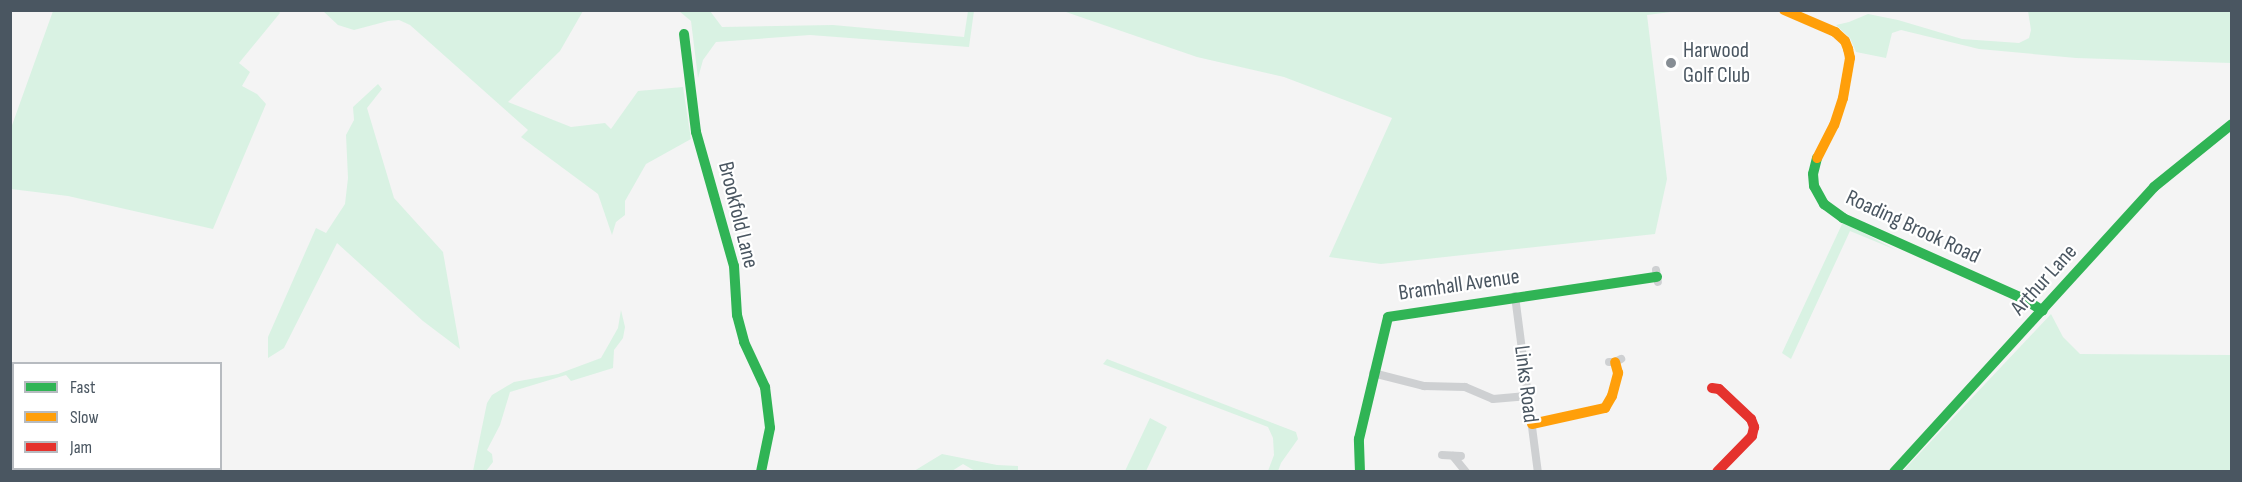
<!DOCTYPE html>
<html>
<head>
<meta charset="utf-8">
<style>
  body { margin:0 }
  #map { position:relative; width:2242px; height:482px; overflow:hidden; background:#f4f4f4; font-family:"Sofia Sans Condensed",sans-serif }
  div>[style] { position:absolute }
  .green>* { inset:0; background:#d9f2e3 }
  .street>* { height:8px; margin:-4px; padding:0 4px; transform-origin:4px; border-radius:4px; background:#ced0d2 }
  .fast>* { height:10px; margin:-5px; padding:0 5px; transform-origin:5px; border-radius:5px; background:#30b455 }
  .slow>* { height:10px; margin:-5px; padding:0 5px; transform-origin:5px; border-radius:5px; background:#ff9f0a }
  .jam>* { height:10px; margin:-5px; padding:0 5px; transform-origin:5px; border-radius:5px; background:#e5322d }
  .dots>* { width:16px; height:16px; translate:-50% -50%; box-sizing:border-box; border:3px solid #fff; border-radius:50% }
  span { translate:-50% -50%; white-space:nowrap; text-align:center; line-height:1.15; -webkit-text-stroke:4.5px #fff; paint-order:stroke }
  .poi-label { font-size:22px; color:#4a5661 }
  .left { translate:0 -50%; text-align:left }
  .street-label { font-size:22px; color:#4a5661 }
  .frame { position:absolute; inset:0; border:12px solid #4a5661; pointer-events:none }
  .legend { position:absolute; left:12px; top:362px; width:210px; height:108px; box-sizing:border-box; background:#fff; border:2px solid #b7bbc0; margin:0; padding:8px 10px; list-style:none; font-size:18px; color:#4a5661 }
  .legend li { display:flex; align-items:center; gap:12px; height:30px }
  .legend b { width:30px; border:2px solid #b7bbc0 }
</style>
</head>
<body>
<div id="map">
  <div class="green">
    <div style="clip-path:polygon(278px 10px,280px 13px,239px 63px,250px 72px,242px 86px,257px 94px,266px 104px,213px 229px,68px 196px,11px 189px,11px 128px,53px 11px)"></div>
    <div style="clip-path:polygon(323px 11px,583px 11px,560px 51px,508px 102px,571px 127px,605px 123px,611px 129px,638px 91px,683px 87px,691px 139px,646px 164px,625px 201px,625px 215px,616px 222px,612px 235px,598px 194px,521px 137px,528px 130px,410px 25px,399px 20px,388px 21px,354px 30px,338px 25px)"></div>
    <div style="clip-path:polygon(679px 11px,710px 11px,722px 27px,833px 25px,964px 37px,968px 11px,974px 11px,969px 47px,810px 35px,716px 42px,703px 60px,698px 78px,691px 21px)"></div>
    <div style="clip-path:polygon(1063px 11px,1679px 11px,1647px 15px,1667px 179px,1655px 234px,1381px 264px,1329px 257px,1392px 118px,1284px 77px,1197px 57px)"></div>
    <div style="clip-path:polygon(2028px 11px,2231px 11px,2231px 63px,2076px 58px,1979px 49px,1901px 30px,1892px 33px,1886px 58px,1856px 52px,1850px 38px,1836px 25px,1849px 22px,1868px 14px,1898px 20px,1962px 39px,2019px 43px,2029px 38px,2031px 30px)"></div>
    <div style="clip-path:polygon(378px 84px,382px 89px,367px 108px,394px 198px,443px 252px,460px 349px,423px 321px,337px 243px,284px 348px,268px 358px,268px 337px,316px 228px,326px 233px,345px 204px,348px 178px,346px 135px,354px 120px,353px 107px)"></div>
    <div style="clip-path:polygon(1843px 222px,1896px 250px,1850px 231px,1791px 359px,1782px 353px)"></div>
    <div style="clip-path:polygon(621px 310px,625px 327px,623px 338px,614px 350px,613px 368px,571px 381px,566px 375px,510px 392px,500px 425px,487px 450px,492px 454px,493px 462px,486px 471px,473px 471px,487px 403px,492px 395px,514px 382px,558px 374px,601px 358px,618px 328px)"></div>
    <div style="clip-path:polygon(2051px 314px,2063px 337px,2080px 354px,2231px 355px,2231px 471px,1903px 471px)"></div>
    <div style="clip-path:polygon(1107px 359px,1296px 432px,1298px 439px,1281px 463px,1278px 471px,1268px 471px,1274px 455px,1273px 438px,1268px 427px,1103px 364px)"></div>
    <div style="clip-path:polygon(1150px 418px,1167px 427px,1146px 471px,1125px 471px)"></div>
    <div style="clip-path:polygon(942px 454px,997px 465px,1018px 466px,1018px 471px,975px 471px,963px 464px,952px 471px,914px 471px)"></div>
  </div>
  <div class="street">
    <div style="left:1656px;top:270px;width:12px;rotate:81deg"></div>
    <div style="left:1515px;top:296px;width:177px;rotate:82.6deg"></div>
    <div style="left:1609px;top:362px;width:6px"></div>
    <div style="left:1615px;top:362px;width:7px;rotate:-27deg"></div>
    <div style="left:1373px;top:373px;width:53px;rotate:14.3deg"></div>
    <div style="left:1424px;top:386px;width:41px;rotate:1.4deg"></div>
    <div style="left:1465px;top:387px;width:30px;rotate:23deg"></div>
    <div style="left:1493px;top:399px;width:35px;rotate:-5deg"></div>
    <div style="left:1442px;top:455px;width:19px;rotate:3deg"></div>
    <div style="left:1453px;top:456px;width:21px;rotate:51deg"></div>
  </div>
  <div class="fast">
    <div style="left:684px;top:34px;width:99px;rotate:83deg"></div>
    <div style="left:696px;top:132px;width:139px;rotate:74.2deg"></div>
    <div style="left:734px;top:266px;width:49px;rotate:86.5deg"></div>
    <div style="left:737px;top:315px;width:28px;rotate:75deg"></div>
    <div style="left:744px;top:342px;width:50px;rotate:65deg"></div>
    <div style="left:765px;top:387px;width:41px;rotate:83deg"></div>
    <div style="left:770px;top:428px;width:45px;rotate:101.6deg"></div>
    <div style="left:1817px;top:158px;width:16px;rotate:104deg"></div>
    <div style="left:1813px;top:174px;width:12px;rotate:85deg"></div>
    <div style="left:1814px;top:186px;width:21px;rotate:61deg"></div>
    <div style="left:1824px;top:204px;width:24px;rotate:36deg"></div>
    <div style="left:1843px;top:218px;width:198px;rotate:24.1deg"></div>
    <div style="left:2024px;top:299px;width:22px;rotate:32deg"></div>
    <div style="left:1360px;top:472px;width:33px;rotate:-92deg"></div>
    <div style="left:1359px;top:439px;width:125px;rotate:-76.6deg"></div>
    <div style="left:1388px;top:317px;width:272px;rotate:-8.5deg"></div>
    <div style="left:1894px;top:472px;width:386px;rotate:-47.6deg"></div>
    <div style="left:2154px;top:187px;width:100px;rotate:-38.9deg"></div>
  </div>
  <div class="slow">
    <div style="left:1784px;top:10px;width:56px;rotate:23.3deg"></div>
    <div style="left:1835px;top:32px;width:13px;rotate:42deg"></div>
    <div style="left:1845px;top:41px;width:9px;rotate:69deg"></div>
    <div style="left:1848px;top:49px;width:9px;rotate:77deg"></div>
    <div style="left:1850px;top:58px;width:41px;rotate:99.9deg"></div>
    <div style="left:1843px;top:98px;width:28px;rotate:108deg"></div>
    <div style="left:1834px;top:125px;width:37px;rotate:117deg"></div>
    <div style="left:1532px;top:424px;width:75px;rotate:-12.4deg"></div>
    <div style="left:1605px;top:408px;width:14px;rotate:-60deg"></div>
    <div style="left:1612px;top:396px;width:24px;rotate:-75deg"></div>
    <div style="left:1618px;top:373px;width:11px;rotate:-105deg"></div>
  </div>
  <div class="jam">
    <div style="left:1712px;top:388px;width:7px;rotate:8deg"></div>
    <div style="left:1719px;top:389px;width:44px;rotate:43.2deg"></div>
    <div style="left:1751px;top:419px;width:9px;rotate:69deg"></div>
    <div style="left:1754px;top:427px;width:9px;rotate:103deg"></div>
    <div style="left:1752px;top:436px;width:50px;rotate:134.2deg"></div>
  </div>
  <div class="dots">
    <div style="left:1671px;top:63px;background:#868d94"></div>
  </div>
  <div class="poi-label">
    <span class="left" style="left:1683px;top:63px">Harwood<br>Golf Club</span>
  </div>
  <div class="street-label">
    <span style="left:738px;top:215px;rotate:76deg">Brookfold Lane</span>
    <span style="left:1913px;top:227px;rotate:25deg">Roading Brook Road</span>
    <span style="left:2044px;top:280px;rotate:-48deg">Arthur Lane</span>
    <span style="left:1459px;top:285px;rotate:-8deg">Bramhall Avenue</span>
    <span style="left:1526px;top:384px;rotate:83deg">Links Road</span>
  </div>
  <div class="frame"></div>
  <ul class="legend">
  <li><b style="height:8px;background:#30b455"></b>Fast</li>
  <li><b style="height:8px;background:#ff9f0a"></b>Slow</li>
  <li><b style="height:8px;background:#e5322d"></b>Jam</li>
  </ul>
</div>
</body>
</html>
